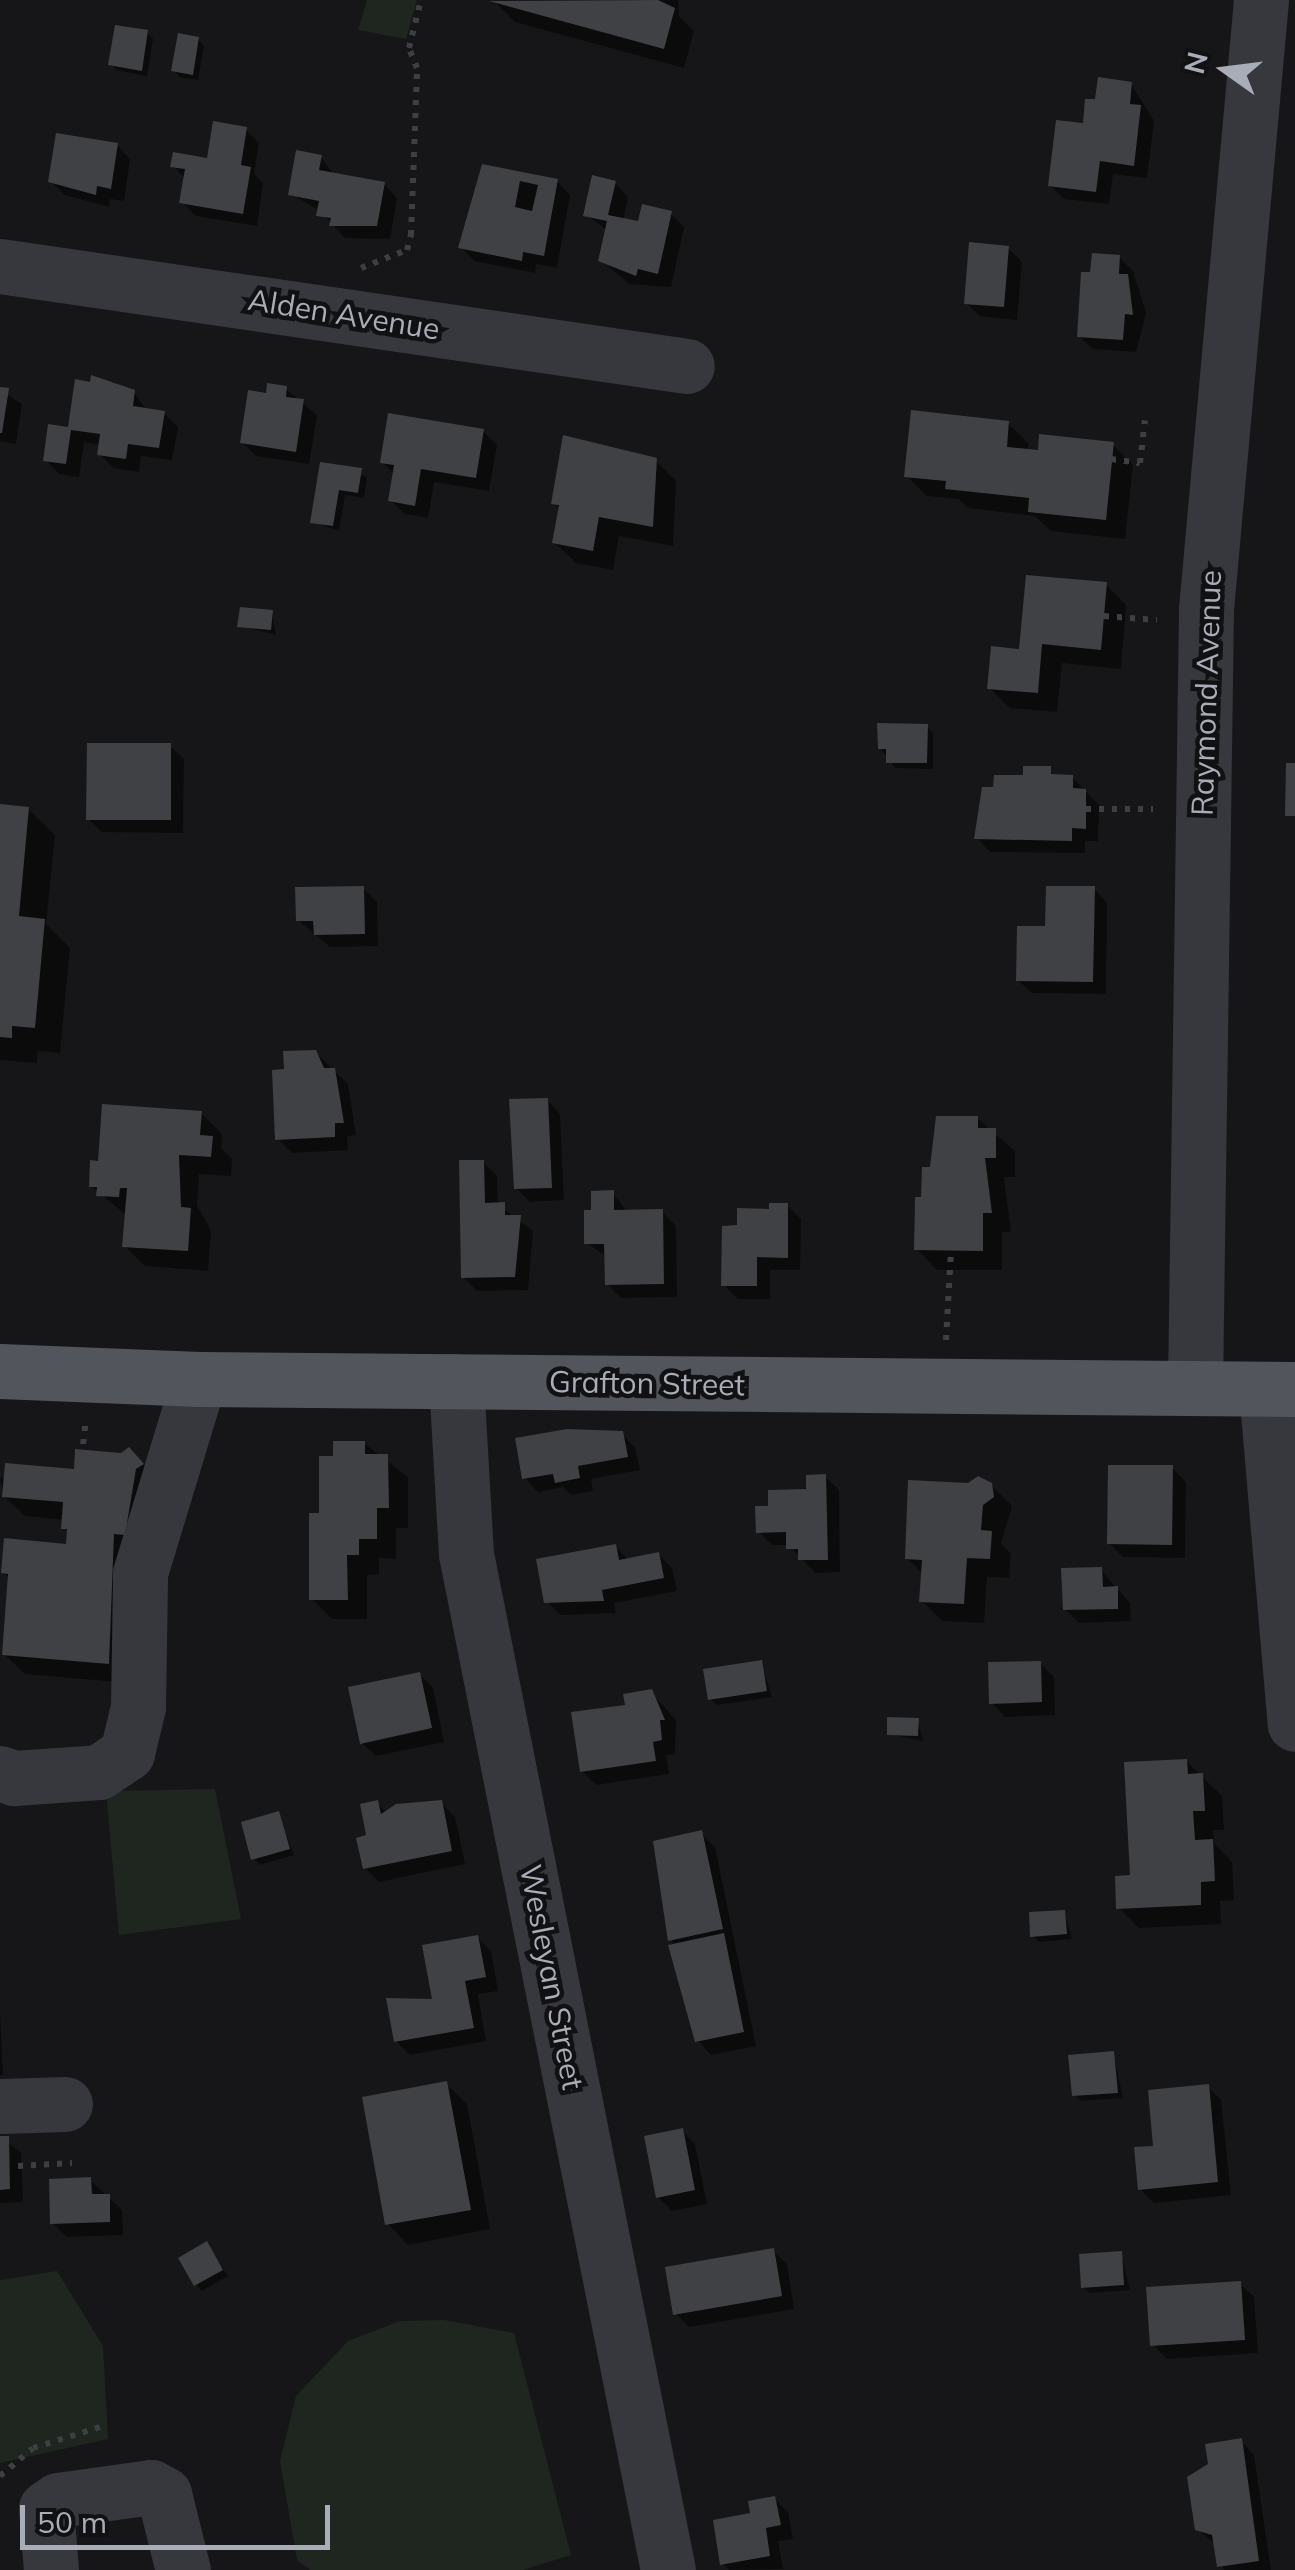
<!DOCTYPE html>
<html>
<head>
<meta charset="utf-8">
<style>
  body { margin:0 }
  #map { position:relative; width:1295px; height:2570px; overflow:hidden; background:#161618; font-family:Mulish,sans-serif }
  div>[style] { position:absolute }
  .green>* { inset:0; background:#1e261f }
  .shadow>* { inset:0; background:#0007 }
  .building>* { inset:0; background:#404145 }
  .path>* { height:6px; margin-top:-3px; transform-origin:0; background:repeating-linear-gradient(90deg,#3d3f44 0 5px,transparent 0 13px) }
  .minor>* { height:55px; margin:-27.5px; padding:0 27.5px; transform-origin:27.5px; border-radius:27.5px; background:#37383d }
  .major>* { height:55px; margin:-27.5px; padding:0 27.5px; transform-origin:27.5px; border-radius:27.5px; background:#53555c }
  span { translate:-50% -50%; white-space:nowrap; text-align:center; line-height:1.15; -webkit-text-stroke:9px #111113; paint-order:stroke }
  .street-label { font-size:30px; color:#a8adb8 }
  .north { position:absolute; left:1175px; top:20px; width:100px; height:100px; -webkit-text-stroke:8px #111113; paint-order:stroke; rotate:284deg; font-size:28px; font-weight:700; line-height:40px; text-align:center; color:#a8adb8 }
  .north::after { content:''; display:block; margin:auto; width:35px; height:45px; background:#a8adb8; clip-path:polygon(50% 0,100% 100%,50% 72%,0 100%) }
  .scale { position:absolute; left:20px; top:2505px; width:310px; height:45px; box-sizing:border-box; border:5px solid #a8adb8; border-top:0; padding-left:12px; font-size:30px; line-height:35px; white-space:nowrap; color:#a8adb8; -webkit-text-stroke:8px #111113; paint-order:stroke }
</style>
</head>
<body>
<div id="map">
  <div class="green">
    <div style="clip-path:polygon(367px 0,417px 0,406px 39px,358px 30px)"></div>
    <div style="clip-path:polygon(215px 1789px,241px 1919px,119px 1935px,106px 1791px)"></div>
    <div style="clip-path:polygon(57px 2271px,103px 2346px,108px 2439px,0 2463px,0 2280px)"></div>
    <div style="clip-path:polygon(444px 2320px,514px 2333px,571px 2555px,523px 2570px,310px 2570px,297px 2560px,280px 2461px,296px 2396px,348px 2341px,400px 2321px)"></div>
  </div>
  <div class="shadow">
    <div style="clip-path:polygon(678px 0,679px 16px,694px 31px,684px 68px,515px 22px,494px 1px)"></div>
    <div style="clip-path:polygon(147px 33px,153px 39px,147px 76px,117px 70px,111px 64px)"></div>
    <div style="clip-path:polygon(198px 39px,204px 46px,198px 80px,180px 77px,174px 70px)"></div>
    <div style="clip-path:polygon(1131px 84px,1154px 121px,1147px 178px,1113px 174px,1109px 204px,1064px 199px,1050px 185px,1097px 102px)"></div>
    <div style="clip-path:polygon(245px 129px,259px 143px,254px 174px,263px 183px,257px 226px,196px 216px,182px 202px,186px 179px,173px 166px,209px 161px)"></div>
    <div style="clip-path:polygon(117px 145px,130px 159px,124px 201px,110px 199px,109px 207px,65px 195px,51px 181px)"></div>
    <div style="clip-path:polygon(321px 157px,334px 175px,384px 184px,397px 198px,390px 239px,345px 238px,320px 211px,291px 194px)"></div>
    <div style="clip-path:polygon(484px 167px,557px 181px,570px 195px,557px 268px,536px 264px,535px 273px,474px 261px,461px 247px)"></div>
    <div style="clip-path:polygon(615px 183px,628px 197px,623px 221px,640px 224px,670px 213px,684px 227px,671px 287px,629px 284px,601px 260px,607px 230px,586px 215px)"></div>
    <div style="clip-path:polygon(1008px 248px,1022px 262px,1017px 320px,980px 316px,966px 303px)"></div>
    <div style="clip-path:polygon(1119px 257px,1133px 271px,1146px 313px,1136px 352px,1093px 349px,1079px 336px,1093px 275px)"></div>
    <div style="clip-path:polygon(77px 382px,113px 382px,134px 392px,147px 411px,164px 413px,178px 427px,172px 460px,141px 456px,139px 472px,113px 468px,100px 454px,101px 445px,84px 442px,79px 477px,59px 474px,46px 460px,70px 430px)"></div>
    <div style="clip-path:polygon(286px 389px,317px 415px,309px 464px,256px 456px,242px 442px)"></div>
    <div style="clip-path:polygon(0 390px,22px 404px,16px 444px,0 441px)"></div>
    <div style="clip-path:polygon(1008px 423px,1029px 444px,1028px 452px,1112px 444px,1133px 465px,1125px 539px,1051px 531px,1035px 516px,968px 508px,959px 499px,927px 496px,907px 476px)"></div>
    <div style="clip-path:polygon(483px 431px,497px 445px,489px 491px,434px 482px,428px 518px,405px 514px,391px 501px,395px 475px,382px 462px)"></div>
    <div style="clip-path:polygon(613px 447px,655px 460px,676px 481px,673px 546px,619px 536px,613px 570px,576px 563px,555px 543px,561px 510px,554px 503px)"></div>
    <div style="clip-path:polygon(322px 464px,367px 477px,364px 498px,345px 495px,339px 531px,313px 522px)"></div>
    <div style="clip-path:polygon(1106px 585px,1126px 605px,1121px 669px,1062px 663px,1057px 712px,1010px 708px,989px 688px,1022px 651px)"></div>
    <div style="clip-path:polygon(272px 613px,276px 635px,240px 626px)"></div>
    <div style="clip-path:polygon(927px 727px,933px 733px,933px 769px,895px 768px,880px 748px)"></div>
    <div style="clip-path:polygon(170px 746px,184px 759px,183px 833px,102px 832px,88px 819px)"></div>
    <div style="clip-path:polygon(1025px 769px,1072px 777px,1099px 805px,1098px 841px,1085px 841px,1085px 853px,990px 852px,977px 838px,1025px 778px)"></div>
    <div style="clip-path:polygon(0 807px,28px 809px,55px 835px,46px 924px,70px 948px,60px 1053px,38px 1051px,37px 1063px,0 1060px)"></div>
    <div style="clip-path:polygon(363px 888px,377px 902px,378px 946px,330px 947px,298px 920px)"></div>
    <div style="clip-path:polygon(1094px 889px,1107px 903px,1106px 994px,1032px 993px,1018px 980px,1047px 928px)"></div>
    <div style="clip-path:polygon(315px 1052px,348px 1084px,356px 1135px,347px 1136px,348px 1150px,292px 1153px,278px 1139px,286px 1071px)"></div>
    <div style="clip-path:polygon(547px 1100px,560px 1114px,564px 1200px,530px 1202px,516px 1188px)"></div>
    <div style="clip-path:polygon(201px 1113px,222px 1134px,221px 1148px,232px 1159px,231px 1176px,199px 1174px,197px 1205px,211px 1231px,208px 1271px,145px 1266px,125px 1246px,127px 1216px,91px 1186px,100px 1163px)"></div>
    <div style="clip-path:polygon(977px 1118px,1015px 1151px,1015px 1177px,1004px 1177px,1011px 1232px,1002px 1232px,1002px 1270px,937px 1270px,917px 1249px,924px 1200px,932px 1169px)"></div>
    <div style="clip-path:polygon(483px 1162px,497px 1176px,498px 1205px,533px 1231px,528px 1290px,477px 1291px,463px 1277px)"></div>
    <div style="clip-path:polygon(613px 1193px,627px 1212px,662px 1212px,676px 1226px,677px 1297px,621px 1298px,607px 1284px,607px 1257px,587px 1243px,593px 1213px)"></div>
    <div style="clip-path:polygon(787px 1205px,801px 1219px,800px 1270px,770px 1270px,770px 1299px,738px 1299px,724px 1285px,740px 1228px)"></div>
    <div style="clip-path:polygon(622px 1434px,635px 1448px,640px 1470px,591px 1479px,593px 1491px,571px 1495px,563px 1487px,538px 1492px,525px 1478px)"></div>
    <div style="clip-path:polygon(364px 1443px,408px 1477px,408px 1528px,396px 1528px,396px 1559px,379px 1558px,379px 1574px,367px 1575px,367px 1619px,332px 1619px,312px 1599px,322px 1516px,335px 1458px)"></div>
    <div style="clip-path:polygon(129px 1450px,149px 1470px,129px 1683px,25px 1674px,4px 1654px,10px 1580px,3px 1572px,69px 1547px,67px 1520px,25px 1516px,4px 1496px,0 1478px,76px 1472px)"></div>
    <div style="clip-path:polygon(1172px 1468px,1186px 1482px,1185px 1558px,1123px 1557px,1109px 1543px)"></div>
    <div style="clip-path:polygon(825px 1477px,839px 1490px,840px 1572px,815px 1573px,789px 1545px,772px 1545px,759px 1532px,770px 1508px)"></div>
    <div style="clip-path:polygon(991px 1485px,1012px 1506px,1001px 1544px,1011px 1554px,1009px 1578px,987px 1577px,984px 1623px,942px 1621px,922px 1601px,923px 1574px,907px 1558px)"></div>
    <div style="clip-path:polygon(615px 1546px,629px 1560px,659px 1555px,672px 1568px,677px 1591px,614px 1603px,616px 1613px,560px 1615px,547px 1601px)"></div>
    <div style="clip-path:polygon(1101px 1570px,1130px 1603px,1131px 1621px,1079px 1623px,1065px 1609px)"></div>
    <div style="clip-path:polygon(761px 1663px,772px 1697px,717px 1705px,710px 1699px)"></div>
    <div style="clip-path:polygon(1040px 1663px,1054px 1677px,1055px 1715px,1005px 1717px,992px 1703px)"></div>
    <div style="clip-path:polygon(419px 1674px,433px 1688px,444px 1742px,376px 1756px,362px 1743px)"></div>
    <div style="clip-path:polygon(651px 1692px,676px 1720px,675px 1754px,666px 1755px,669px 1774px,596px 1785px,582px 1771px,628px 1707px)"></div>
    <div style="clip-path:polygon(918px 1721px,923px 1741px,889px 1734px)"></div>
    <div style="clip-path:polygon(1186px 1761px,1222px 1796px,1224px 1830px,1213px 1830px,1214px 1843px,1232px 1862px,1234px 1900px,1220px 1901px,1221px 1924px,1139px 1928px,1119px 1908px)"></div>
    <div style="clip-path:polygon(377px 1803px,387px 1813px,441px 1803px,455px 1817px,465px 1864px,379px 1882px,365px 1868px)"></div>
    <div style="clip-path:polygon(278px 1814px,294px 1855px,260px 1865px,254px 1858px)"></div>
    <div style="clip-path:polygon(701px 1833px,715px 1847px,756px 2046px,711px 2055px,698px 2041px,662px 1902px,669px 1901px)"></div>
    <div style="clip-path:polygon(1064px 1912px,1072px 1939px,1039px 1942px,1033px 1936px)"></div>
    <div style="clip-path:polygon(477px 1937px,491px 1951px,498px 1991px,478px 1994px,486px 2041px,410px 2055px,396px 2041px,435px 2001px)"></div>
    <div style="clip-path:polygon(0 2010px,3px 2075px,0 2075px)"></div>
    <div style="clip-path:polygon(1113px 2053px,1123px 2098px,1081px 2101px,1075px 2095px)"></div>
    <div style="clip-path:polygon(446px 2084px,467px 2104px,490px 2229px,408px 2245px,388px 2224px)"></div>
    <div style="clip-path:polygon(1208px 2087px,1221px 2100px,1231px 2195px,1154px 2203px,1140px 2189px,1156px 2148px)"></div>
    <div style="clip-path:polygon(682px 2131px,695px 2144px,707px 2204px,672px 2211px,658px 2197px)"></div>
    <div style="clip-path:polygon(0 2138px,21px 2152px,23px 2202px,0 2203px)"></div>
    <div style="clip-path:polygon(90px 2180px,122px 2210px,123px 2235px,66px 2237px,53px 2223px)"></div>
    <div style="clip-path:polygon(206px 2244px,228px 2276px,202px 2291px,196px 2284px)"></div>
    <div style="clip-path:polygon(773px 2251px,787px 2264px,794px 2309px,689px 2327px,675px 2313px)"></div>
    <div style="clip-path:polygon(1121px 2254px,1130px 2290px,1090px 2293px,1083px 2287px)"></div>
    <div style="clip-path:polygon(1240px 2284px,1254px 2297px,1258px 2353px,1167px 2359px,1153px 2345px)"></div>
    <div style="clip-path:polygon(1241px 2441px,1254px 2455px,1271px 2570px,1224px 2570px,1216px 2545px,1197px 2529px)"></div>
    <div style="clip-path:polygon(774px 2499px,788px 2512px,793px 2539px,778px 2541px,783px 2569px,729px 2570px,723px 2564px)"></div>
  </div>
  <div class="building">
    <div style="clip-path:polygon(658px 0,675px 8px,664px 49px,489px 1px)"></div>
    <div style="clip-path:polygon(115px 25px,148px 30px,142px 71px,108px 65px)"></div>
    <div style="clip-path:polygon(178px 33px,199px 37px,193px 75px,171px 71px)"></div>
    <div style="clip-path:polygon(1098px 77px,1132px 82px,1130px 104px,1141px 105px,1134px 166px,1100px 161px,1096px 192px,1048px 186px,1056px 120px,1083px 123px,1085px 99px,1095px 99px)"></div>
    <div style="clip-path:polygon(213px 121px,247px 127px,241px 165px,251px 167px,243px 214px,179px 203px,185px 169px,170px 167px,173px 152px,207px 158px)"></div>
    <div style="clip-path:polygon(56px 133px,118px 143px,111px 189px,97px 186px,96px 195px,48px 182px)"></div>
    <div style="clip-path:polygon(296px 150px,322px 155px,319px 170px,385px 182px,377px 226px,329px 226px,331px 218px,316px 216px,319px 201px,288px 195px)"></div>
    <div style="clip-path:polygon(evenodd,482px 164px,558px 179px,544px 256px,523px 252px,522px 261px,458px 248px,482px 164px,520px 181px,538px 185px,532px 211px,515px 207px,520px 181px)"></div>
    <div style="clip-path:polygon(592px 175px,616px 181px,608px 215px,638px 221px,642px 204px,672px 211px,658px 274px,638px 269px,636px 276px,598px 261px,607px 221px,583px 216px)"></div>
    <div style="clip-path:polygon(969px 242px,1009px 246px,1004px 307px,964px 304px)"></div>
    <div style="clip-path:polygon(1092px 253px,1120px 255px,1119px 274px,1128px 274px,1133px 315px,1125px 314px,1123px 340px,1077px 337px,1081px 272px,1090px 272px)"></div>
    <div style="clip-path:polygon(91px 375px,135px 390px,133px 406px,165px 411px,159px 448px,128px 444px,126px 459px,97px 455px,100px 434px,71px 430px,66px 464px,43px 461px,48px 424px,68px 427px,75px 379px,90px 382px)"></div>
    <div style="clip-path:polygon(267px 383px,287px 386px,286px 397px,304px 399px,296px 452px,240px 443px,248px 390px,266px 393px)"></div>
    <div style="clip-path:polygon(0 387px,9px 388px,2px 433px,0 433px)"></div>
    <div style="clip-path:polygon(911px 410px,1009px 421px,1007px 447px,1038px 450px,1039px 434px,1114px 442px,1106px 520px,1028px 512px,1029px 498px,945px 489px,946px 481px,904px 477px)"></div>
    <div style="clip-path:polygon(388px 413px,484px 429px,476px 478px,421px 469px,415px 506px,388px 501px,394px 465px,380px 463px)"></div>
    <div style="clip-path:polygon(563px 435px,657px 458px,653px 527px,599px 517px,593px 551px,552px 543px,559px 505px,551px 504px)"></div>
    <div style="clip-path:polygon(320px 462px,362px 468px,358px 493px,339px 490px,333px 526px,310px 523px)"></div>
    <div style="clip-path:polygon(1026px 575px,1107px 582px,1101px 650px,1042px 644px,1038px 693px,987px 689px,991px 646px,1019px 649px)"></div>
    <div style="clip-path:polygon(240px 607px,273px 610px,271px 630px,237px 627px)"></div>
    <div style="clip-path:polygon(877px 723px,928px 724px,927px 763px,886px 763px,886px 749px,878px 749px)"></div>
    <div style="clip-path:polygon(87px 743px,171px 743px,171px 820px,86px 820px)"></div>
    <div style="clip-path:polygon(1286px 763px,1295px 763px,1295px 816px,1285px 816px)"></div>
    <div style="clip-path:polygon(1023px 766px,1051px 766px,1051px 774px,1073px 775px,1073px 788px,1086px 789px,1086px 829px,1072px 828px,1072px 841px,974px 839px,982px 787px,993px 787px,994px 775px,1023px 775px)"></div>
    <div style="clip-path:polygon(0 804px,29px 807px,19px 916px,45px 919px,35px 1028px,12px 1026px,12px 1038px,0 1037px)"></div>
    <div style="clip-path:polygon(364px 886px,365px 934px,314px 935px,313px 921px,296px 921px,295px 887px)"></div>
    <div style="clip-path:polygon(1046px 886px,1095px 886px,1093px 982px,1016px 981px,1017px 926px,1045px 926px)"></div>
    <div style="clip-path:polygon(316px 1050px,324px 1068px,335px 1068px,344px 1123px,335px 1123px,335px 1137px,275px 1140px,272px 1070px,284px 1069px,283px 1051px)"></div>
    <div style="clip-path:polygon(548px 1098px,552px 1188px,514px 1189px,509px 1099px)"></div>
    <div style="clip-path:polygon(102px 1104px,202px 1111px,200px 1135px,213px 1136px,211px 1157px,179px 1155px,181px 1207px,191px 1208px,188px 1251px,122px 1247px,127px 1188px,120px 1188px,119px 1197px,96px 1196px,97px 1187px,89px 1187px,90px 1160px,98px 1161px)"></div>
    <div style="clip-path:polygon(936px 1116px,978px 1116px,978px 1128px,996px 1128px,996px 1158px,985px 1158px,992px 1213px,983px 1213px,983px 1251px,914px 1250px,915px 1197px,921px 1197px,922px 1167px,930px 1167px)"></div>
    <div style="clip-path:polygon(459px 1160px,484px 1160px,485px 1203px,505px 1202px,505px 1215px,521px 1215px,515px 1277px,461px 1278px)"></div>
    <div style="clip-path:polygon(614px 1190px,614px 1210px,663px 1209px,664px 1284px,605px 1285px,604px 1244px,584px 1244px,584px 1210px,591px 1210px,591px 1191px)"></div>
    <div style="clip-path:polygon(769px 1203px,788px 1203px,788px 1258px,757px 1257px,757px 1286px,721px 1286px,722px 1226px,737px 1225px,737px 1208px,769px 1209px)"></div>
    <div style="clip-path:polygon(567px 1429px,623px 1431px,628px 1457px,578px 1466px,580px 1478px,555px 1483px,553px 1474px,522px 1479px,515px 1438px)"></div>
    <div style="clip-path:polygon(333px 1441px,365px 1441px,365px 1454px,388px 1454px,389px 1508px,377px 1508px,377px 1539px,359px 1539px,359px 1555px,347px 1555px,348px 1600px,309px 1600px,309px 1513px,319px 1513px,319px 1456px,333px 1456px)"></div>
    <div style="clip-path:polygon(129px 1447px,144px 1464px,136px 1469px,125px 1535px,114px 1534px,109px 1664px,2px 1655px,8px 1574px,1px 1573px,4px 1538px,66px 1544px,67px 1529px,61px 1529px,63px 1502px,2px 1497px,5px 1463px,74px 1469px,75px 1449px,121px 1453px)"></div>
    <div style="clip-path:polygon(1108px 1465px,1173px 1465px,1172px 1545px,1107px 1544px)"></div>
    <div style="clip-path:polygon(826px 1474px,828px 1560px,798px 1560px,798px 1549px,786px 1549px,786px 1532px,756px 1533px,755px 1506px,768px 1506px,768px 1490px,806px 1489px,806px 1475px)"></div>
    <div style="clip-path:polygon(978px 1476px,992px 1483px,994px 1497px,983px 1505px,981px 1530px,992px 1531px,990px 1559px,967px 1558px,964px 1604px,919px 1602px,922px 1560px,905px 1559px,908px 1480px,968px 1483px)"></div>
    <div style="clip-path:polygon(616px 1544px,619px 1560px,659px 1552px,664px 1578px,602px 1590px,604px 1601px,544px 1603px,536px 1559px)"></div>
    <div style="clip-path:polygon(1102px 1567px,1103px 1587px,1118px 1586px,1118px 1609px,1063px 1610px,1061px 1568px)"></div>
    <div style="clip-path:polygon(762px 1660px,767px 1691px,708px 1700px,703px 1669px)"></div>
    <div style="clip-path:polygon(1041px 1661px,1042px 1702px,989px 1704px,988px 1662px)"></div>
    <div style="clip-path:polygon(420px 1672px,432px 1728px,360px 1744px,348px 1687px)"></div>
    <div style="clip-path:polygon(652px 1689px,665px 1720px,660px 1720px,662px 1740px,653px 1742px,656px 1761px,580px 1772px,571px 1712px,625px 1705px,623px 1694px)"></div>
    <div style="clip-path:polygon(887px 1717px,919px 1718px,918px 1736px,887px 1735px)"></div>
    <div style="clip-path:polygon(1187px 1759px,1188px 1774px,1203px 1773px,1205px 1811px,1193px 1811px,1195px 1840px,1213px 1839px,1215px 1881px,1201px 1882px,1201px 1905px,1116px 1909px,1115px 1876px,1130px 1875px,1124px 1762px)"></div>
    <div style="clip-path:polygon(378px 1800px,381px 1814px,396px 1804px,442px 1800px,452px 1851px,363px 1869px,356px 1838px,366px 1835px,360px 1804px)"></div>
    <div style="clip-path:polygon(279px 1811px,290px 1849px,251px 1860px,241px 1822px)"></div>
    <div style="clip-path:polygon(702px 1830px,723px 1929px,668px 1941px,653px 1841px)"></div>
    <div style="clip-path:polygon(1065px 1910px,1067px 1934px,1030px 1937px,1029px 1912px)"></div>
    <div style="clip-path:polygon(724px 1933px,744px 2032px,695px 2042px,668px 1945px)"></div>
    <div style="clip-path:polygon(478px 1935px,486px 1977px,465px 1981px,474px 2028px,394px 2042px,386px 1998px,432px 1999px,422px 1945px)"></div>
    <div style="clip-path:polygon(1114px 2051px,1118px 2093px,1072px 2096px,1068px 2055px)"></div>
    <div style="clip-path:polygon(447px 2081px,471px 2210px,385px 2225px,362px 2097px)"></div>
    <div style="clip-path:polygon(1209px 2084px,1218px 2182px,1138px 2190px,1134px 2147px,1153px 2146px,1148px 2090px)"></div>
    <div style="clip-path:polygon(683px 2128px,695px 2190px,656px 2198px,644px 2136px)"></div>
    <div style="clip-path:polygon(0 2136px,9px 2136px,10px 2189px,0 2190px)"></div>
    <div style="clip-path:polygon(91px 2177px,92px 2194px,110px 2194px,110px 2222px,50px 2224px,49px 2179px)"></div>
    <div style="clip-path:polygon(207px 2241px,223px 2270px,194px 2286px,178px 2258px)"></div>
    <div style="clip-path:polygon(774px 2248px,782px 2296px,673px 2315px,665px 2267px)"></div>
    <div style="clip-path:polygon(1122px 2251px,1124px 2285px,1081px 2288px,1079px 2254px)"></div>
    <div style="clip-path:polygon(1241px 2281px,1245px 2340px,1150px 2346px,1146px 2287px)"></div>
    <div style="clip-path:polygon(1242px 2438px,1259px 2561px,1217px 2567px,1212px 2535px,1195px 2530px,1187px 2477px,1208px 2464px,1205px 2444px)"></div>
    <div style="clip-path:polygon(775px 2496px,781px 2525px,766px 2528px,770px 2556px,720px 2565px,713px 2520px,750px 2513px,748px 2501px)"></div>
  </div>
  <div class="path">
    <div style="left:361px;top:268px;width:49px;rotate:-21.4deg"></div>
    <div style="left:407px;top:250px;width:16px;rotate:-75deg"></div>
    <div style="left:411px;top:235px;width:167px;rotate:-87.9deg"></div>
    <div style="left:417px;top:68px;width:22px;rotate:-112deg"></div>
    <div style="left:409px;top:48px;width:49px;rotate:-76deg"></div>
    <div style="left:1111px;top:459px;width:29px;rotate:8deg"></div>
    <div style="left:1140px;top:463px;width:43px;rotate:-83.4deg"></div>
    <div style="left:1104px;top:616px;width:53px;rotate:4.3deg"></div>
    <div style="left:1086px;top:809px;width:67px"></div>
    <div style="left:946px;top:1340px;width:90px;rotate:-86.8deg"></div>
    <div style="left:83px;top:1444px;width:23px;rotate:-83deg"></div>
    <div style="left:18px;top:2166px;width:54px;rotate:-3.2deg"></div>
    <div style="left:0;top:2476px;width:43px;rotate:-40.3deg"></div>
    <div style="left:33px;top:2448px;width:70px;rotate:-17.4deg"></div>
  </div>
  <div class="minor">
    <div style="left:0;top:266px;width:694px;rotate:8.28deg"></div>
    <div style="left:456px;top:1381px;width:173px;rotate:86.7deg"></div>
    <div style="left:466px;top:1554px;width:1036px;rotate:78.76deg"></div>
    <div style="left:1195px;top:1388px;width:779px;rotate:-89.19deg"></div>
    <div style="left:1206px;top:609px;width:611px;rotate:-84.84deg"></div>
    <div style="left:1266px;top:1389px;width:336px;rotate:85.1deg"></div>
    <div style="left:0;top:1773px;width:15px;rotate:20deg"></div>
    <div style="left:14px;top:1778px;width:85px;rotate:-4deg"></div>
    <div style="left:99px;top:1772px;width:34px;rotate:-34deg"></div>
    <div style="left:127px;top:1753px;width:47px;rotate:-76.6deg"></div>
    <div style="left:138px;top:1707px;width:134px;rotate:-89.1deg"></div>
    <div style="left:140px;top:1573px;width:203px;rotate:-73.1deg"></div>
    <div style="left:0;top:2106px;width:65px;rotate:-1.8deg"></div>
    <div style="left:51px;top:2570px;width:62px;rotate:-94.6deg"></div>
    <div style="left:46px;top:2508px;width:14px;rotate:-34deg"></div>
    <div style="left:58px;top:2500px;width:94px;rotate:-8deg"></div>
    <div style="left:151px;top:2487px;width:15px;rotate:28deg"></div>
    <div style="left:164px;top:2494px;width:78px;rotate:76deg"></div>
  </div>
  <div class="major">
    <div style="left:0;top:1371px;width:199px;rotate:2.3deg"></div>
    <div style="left:199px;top:1379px;width:1096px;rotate:0.52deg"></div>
  </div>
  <div class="street-label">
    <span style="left:344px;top:314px;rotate:9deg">Alden Avenue</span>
    <span style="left:1206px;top:693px;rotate:-88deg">Raymond Avenue</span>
    <span style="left:647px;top:1383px;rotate:1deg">Grafton Street</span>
    <span style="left:552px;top:1977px;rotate:79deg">Wesleyan Street</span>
  </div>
  <div class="north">N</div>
  <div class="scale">50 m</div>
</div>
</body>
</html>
